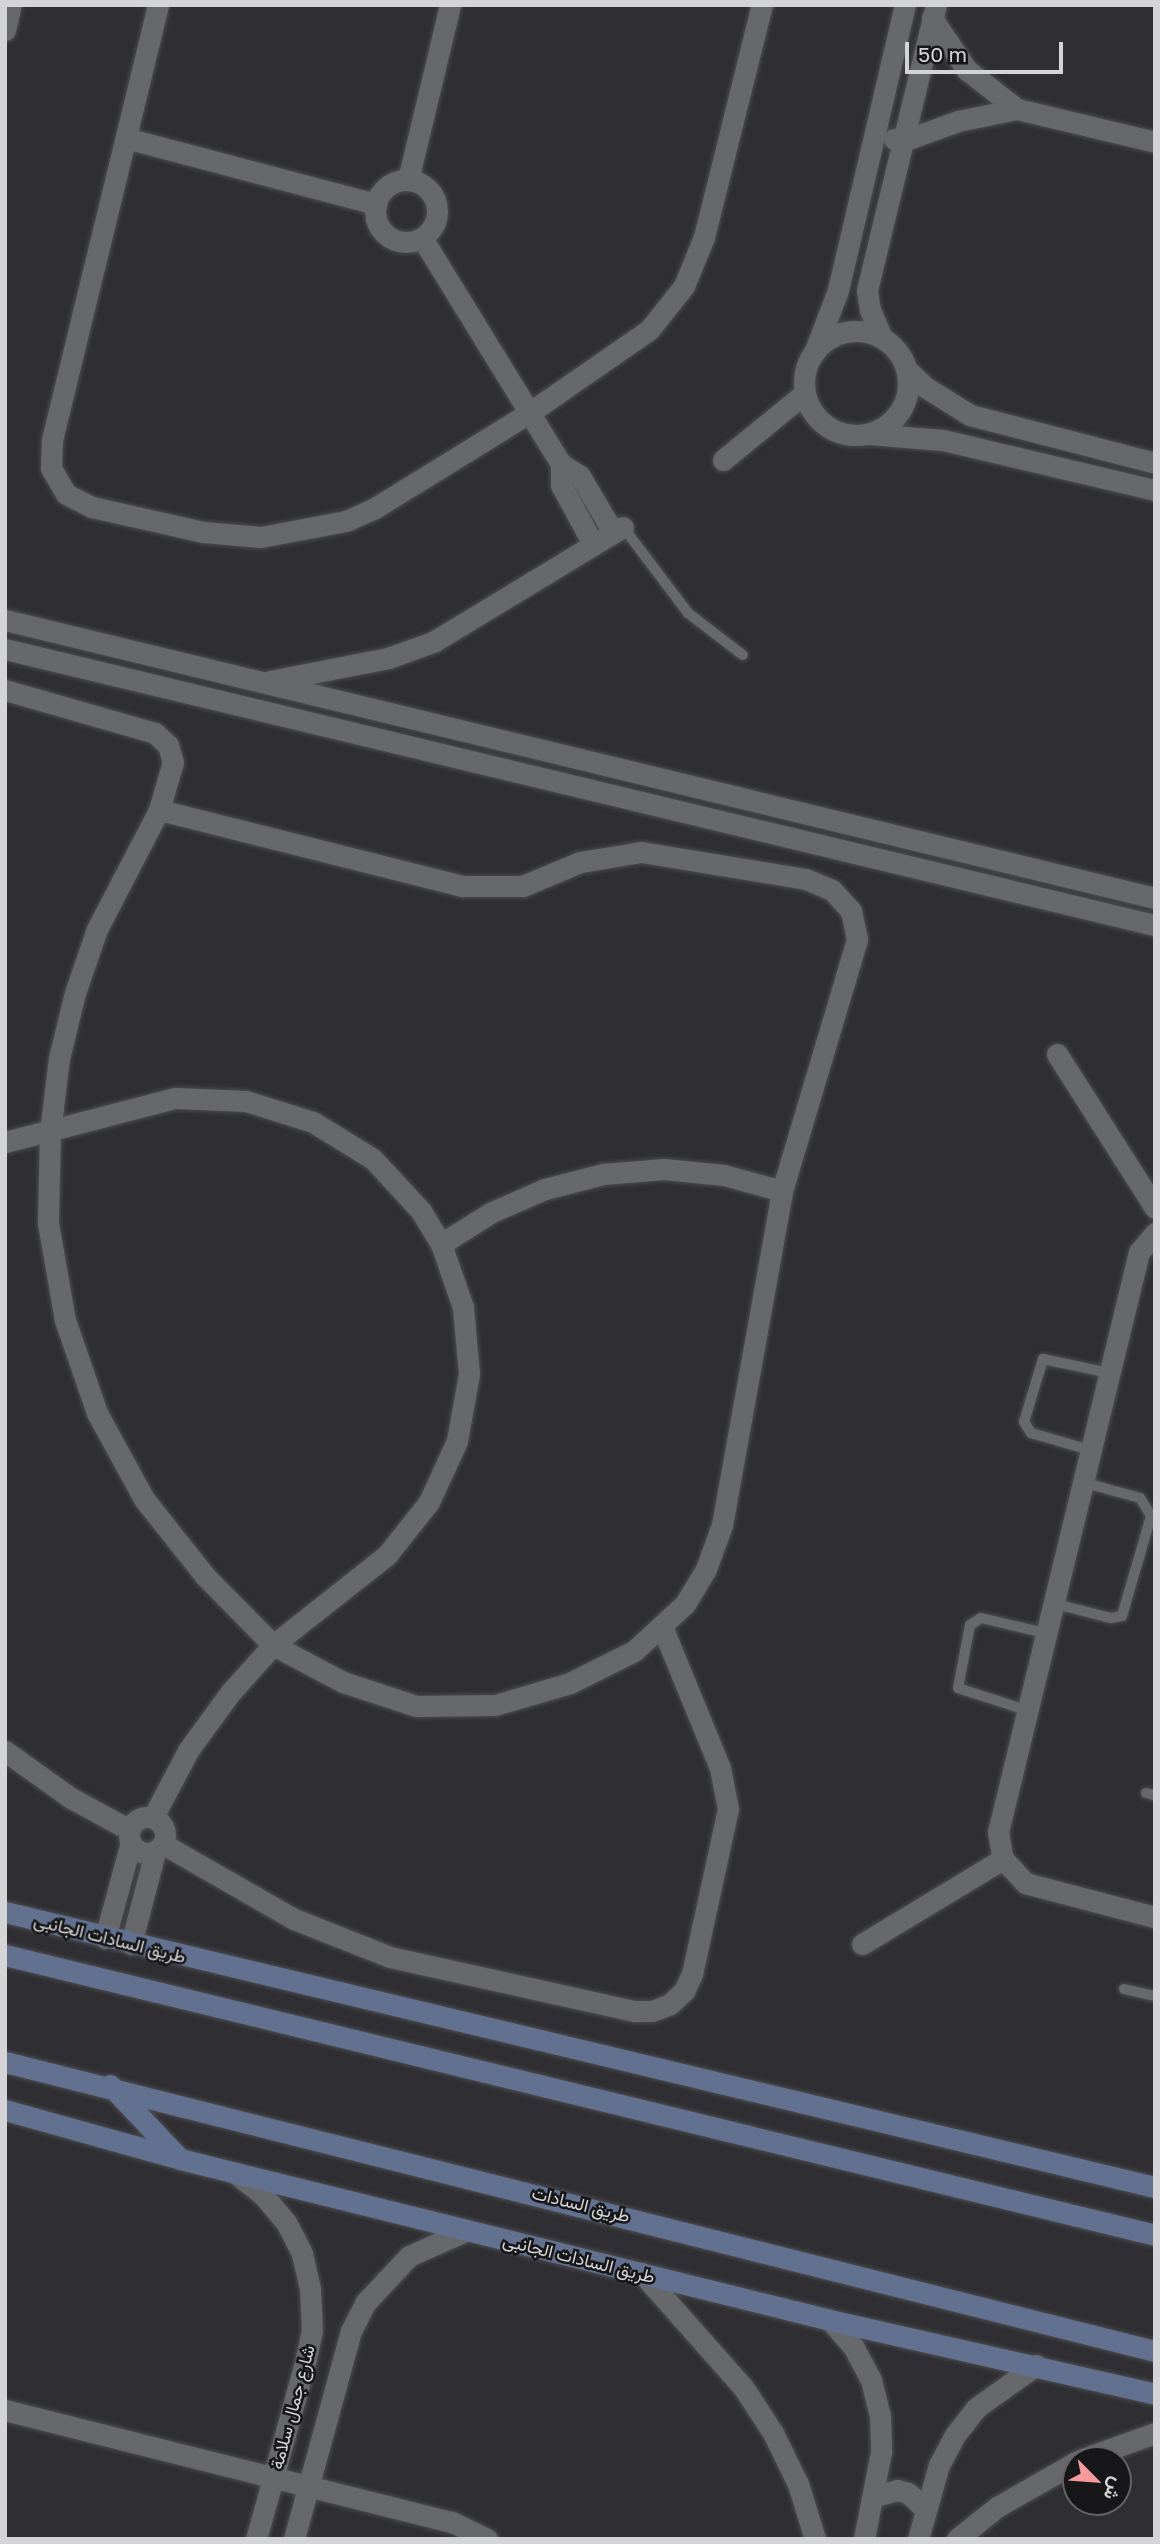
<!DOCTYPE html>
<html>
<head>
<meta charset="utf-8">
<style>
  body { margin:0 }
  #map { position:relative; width:1160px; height:2544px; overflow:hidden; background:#2f2f33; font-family:"Golos Text",Vazirmatn,sans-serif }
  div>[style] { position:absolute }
  .roads { filter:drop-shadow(0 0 2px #4c4c50) drop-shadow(0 0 2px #4c4c50) }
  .lane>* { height:10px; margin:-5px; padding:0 5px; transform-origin:5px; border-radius:5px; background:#67686c }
  .street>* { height:21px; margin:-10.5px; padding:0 10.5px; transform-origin:10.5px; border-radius:10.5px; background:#67686c }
  .street>.ring { margin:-10.5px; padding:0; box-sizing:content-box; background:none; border:21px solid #67686c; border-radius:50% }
  .secondary>* { height:21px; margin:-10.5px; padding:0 10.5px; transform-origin:10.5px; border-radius:10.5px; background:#637191 }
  span { translate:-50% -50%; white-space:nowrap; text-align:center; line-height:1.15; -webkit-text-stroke:5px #171719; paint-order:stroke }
  .street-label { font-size:18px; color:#d4d4d7 }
  .frame { position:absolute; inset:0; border:7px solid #d4d4d7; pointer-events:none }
  .north { position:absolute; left:1062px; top:2446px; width:70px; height:70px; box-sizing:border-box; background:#171719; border:2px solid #636365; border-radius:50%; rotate:115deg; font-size:19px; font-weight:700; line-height:28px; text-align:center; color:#d4d4d7 }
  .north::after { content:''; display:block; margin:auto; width:24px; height:32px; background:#f59b9d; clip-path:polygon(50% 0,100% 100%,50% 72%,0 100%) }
  .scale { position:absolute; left:905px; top:42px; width:158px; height:32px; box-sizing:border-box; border:4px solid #d4d4d7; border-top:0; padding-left:9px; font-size:21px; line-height:24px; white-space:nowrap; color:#d4d4d7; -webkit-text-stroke:5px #171719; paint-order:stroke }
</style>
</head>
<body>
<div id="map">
  <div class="roads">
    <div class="lane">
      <div style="left:623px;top:527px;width:108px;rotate:52.9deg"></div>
      <div style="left:688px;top:613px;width:69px;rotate:37.4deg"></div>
      <div style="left:1090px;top:1450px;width:61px;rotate:-163.9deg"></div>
      <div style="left:1031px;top:1433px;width:13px;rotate:-122deg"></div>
      <div style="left:1024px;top:1422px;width:66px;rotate:-73.2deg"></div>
      <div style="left:1043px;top:1359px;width:67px;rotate:12deg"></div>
      <div style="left:1052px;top:1603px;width:61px;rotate:14.3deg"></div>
      <div style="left:1111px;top:1618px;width:11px;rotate:-10deg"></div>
      <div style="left:1122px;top:1616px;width:104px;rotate:-73.8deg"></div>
      <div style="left:1151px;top:1516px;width:21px;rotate:-121deg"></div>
      <div style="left:1140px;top:1498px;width:60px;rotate:-164.6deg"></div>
      <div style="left:1026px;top:1710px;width:71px;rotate:-162.1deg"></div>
      <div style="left:958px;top:1688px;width:64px;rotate:-79.2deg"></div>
      <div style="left:970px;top:1625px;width:13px;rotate:-32deg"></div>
      <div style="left:981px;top:1618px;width:66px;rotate:13.2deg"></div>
      <div style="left:1146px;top:1793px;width:9px;rotate:13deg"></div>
      <div style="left:1124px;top:1989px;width:32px;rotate:13deg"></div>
    </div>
    <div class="street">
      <div style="left:158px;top:5px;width:447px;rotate:103.7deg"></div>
      <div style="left:52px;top:439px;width:29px;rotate:92deg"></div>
      <div style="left:51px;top:468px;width:30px;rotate:60deg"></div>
      <div style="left:66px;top:494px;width:29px;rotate:27deg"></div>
      <div style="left:92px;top:507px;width:114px;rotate:12.7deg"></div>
      <div style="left:203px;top:532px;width:58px;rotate:4.9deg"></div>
      <div style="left:261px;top:537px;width:86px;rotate:-10.7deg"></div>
      <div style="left:346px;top:521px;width:32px;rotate:-24deg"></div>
      <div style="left:375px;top:508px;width:181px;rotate:-31.7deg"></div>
      <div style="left:529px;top:413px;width:146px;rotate:-34.7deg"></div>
      <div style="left:649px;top:330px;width:56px;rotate:-51.5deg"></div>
      <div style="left:684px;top:286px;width:53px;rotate:-67.8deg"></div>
      <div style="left:704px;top:237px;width:239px;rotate:-76deg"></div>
      <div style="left:932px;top:18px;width:63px;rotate:56.1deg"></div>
      <div style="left:967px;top:70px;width:63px;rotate:38deg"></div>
      <div style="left:1017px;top:109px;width:142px;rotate:13.4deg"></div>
      <div style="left:5px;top:30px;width:26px;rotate:-77deg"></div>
      <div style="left:126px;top:138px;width:259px;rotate:14.8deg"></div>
      <div style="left:894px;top:139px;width:9px;rotate:13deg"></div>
      <div style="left:903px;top:141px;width:59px;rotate:-20deg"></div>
      <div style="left:958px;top:121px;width:60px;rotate:-11.5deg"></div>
      <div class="ring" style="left:375px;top:180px;width:41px;height:41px"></div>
      <div style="left:408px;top:180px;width:180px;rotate:-76.5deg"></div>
      <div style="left:422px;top:238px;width:265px;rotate:58.4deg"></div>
      <div style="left:561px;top:464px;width:22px;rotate:32deg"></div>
      <div style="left:580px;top:476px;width:65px;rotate:59.5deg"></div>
      <div class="ring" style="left:804px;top:331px;width:83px;height:83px"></div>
      <div style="left:882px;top:338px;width:30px;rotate:-113deg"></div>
      <div style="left:870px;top:310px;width:20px;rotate:-99deg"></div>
      <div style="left:867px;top:290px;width:293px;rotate:-76.4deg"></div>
      <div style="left:814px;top:353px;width:67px;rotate:-69.1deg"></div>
      <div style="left:838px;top:290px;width:293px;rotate:-76.8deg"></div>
      <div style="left:906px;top:369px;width:26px;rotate:43deg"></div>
      <div style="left:925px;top:387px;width:53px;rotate:31.9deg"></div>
      <div style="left:970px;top:415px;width:191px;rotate:14.5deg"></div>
      <div style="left:869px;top:434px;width:74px;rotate:4.6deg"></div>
      <div style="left:943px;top:440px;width:218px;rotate:13.3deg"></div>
      <div style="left:723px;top:460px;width:106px;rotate:-39.3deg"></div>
      <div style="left:561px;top:464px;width:21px;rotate:90deg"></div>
      <div style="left:561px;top:485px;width:67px;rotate:61.5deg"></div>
      <div style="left:5px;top:620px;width:1183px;rotate:13.59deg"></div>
      <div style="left:5px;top:649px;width:1183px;rotate:13.5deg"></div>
      <div style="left:270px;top:681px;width:120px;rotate:-11deg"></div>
      <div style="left:388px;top:658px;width:48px;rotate:-19.6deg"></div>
      <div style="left:433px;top:642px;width:222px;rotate:-31.2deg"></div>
      <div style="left:5px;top:690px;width:156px;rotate:16deg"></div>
      <div style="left:155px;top:733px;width:18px;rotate:43deg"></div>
      <div style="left:168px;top:745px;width:18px;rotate:74deg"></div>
      <div style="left:173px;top:762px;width:50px;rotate:106.3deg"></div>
      <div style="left:159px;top:810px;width:134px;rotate:117.5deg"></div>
      <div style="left:97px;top:929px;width:68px;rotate:109deg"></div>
      <div style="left:75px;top:993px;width:67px;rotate:103.8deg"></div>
      <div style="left:59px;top:1058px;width:75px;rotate:96.9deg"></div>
      <div style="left:50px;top:1132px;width:91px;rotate:91.3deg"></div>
      <div style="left:48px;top:1223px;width:98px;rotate:80.1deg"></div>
      <div style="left:65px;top:1320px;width:98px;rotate:71deg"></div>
      <div style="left:97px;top:1413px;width:98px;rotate:61.3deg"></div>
      <div style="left:144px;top:1499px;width:98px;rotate:51.6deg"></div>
      <div style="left:205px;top:1576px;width:97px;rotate:45.4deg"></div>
      <div style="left:273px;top:1645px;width:79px;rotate:27.9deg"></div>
      <div style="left:343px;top:1682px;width:77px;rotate:18.2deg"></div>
      <div style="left:416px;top:1706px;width:79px;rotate:-0.7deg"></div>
      <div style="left:495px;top:1705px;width:78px;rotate:-16.3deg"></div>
      <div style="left:570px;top:1683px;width:72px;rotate:-26.6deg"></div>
      <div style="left:634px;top:1651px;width:69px;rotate:-42.7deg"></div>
      <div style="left:685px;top:1604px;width:41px;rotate:-59deg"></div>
      <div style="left:706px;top:1569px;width:47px;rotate:-70deg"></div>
      <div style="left:722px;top:1525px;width:339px;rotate:-79.8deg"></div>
      <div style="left:782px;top:1191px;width:263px;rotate:-73.4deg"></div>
      <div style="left:857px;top:939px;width:29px;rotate:-102deg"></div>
      <div style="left:851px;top:911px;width:28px;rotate:-132deg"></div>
      <div style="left:832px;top:890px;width:28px;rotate:-157deg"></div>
      <div style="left:806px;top:879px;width:167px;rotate:-170.7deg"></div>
      <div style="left:641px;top:852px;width:62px;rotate:170.7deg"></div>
      <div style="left:580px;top:862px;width:62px;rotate:157.2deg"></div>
      <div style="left:523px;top:886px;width:61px;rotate:180deg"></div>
      <div style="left:462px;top:886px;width:312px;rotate:-165.9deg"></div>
      <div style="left:1057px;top:1054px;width:183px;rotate:57.5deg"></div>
      <div style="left:5px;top:1142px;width:176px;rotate:-14.5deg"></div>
      <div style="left:175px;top:1098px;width:71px;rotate:2.4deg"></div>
      <div style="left:246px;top:1101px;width:70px;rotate:17.4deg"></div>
      <div style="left:313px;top:1122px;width:70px;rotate:31.7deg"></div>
      <div style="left:373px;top:1159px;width:71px;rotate:47.3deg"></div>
      <div style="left:421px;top:1211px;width:39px;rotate:59deg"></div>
      <div style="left:441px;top:1244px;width:67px;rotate:70.8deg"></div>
      <div style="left:463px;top:1307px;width:67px;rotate:84.9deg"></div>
      <div style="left:469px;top:1374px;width:68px;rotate:100.2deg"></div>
      <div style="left:457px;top:1441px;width:67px;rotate:114.7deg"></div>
      <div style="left:429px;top:1502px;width:68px;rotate:128.4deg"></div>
      <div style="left:387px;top:1555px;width:145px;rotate:141.7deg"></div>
      <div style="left:273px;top:1645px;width:64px;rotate:131.9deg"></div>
      <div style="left:230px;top:1693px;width:69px;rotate:126.2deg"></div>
      <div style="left:189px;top:1749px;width:77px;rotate:117.9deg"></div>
      <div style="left:1155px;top:1233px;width:25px;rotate:130deg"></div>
      <div style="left:1139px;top:1252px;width:597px;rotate:103.66deg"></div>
      <div style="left:998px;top:1832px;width:27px;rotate:80deg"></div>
      <div style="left:1003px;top:1859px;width:33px;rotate:47deg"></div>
      <div style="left:1025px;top:1883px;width:134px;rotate:14.7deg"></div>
      <div style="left:441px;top:1244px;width:58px;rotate:-32.3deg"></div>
      <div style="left:490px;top:1213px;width:60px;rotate:-23.6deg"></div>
      <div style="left:545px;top:1189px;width:60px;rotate:-14.5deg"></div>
      <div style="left:603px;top:1174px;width:61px;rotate:-4.7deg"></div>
      <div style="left:664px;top:1169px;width:60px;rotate:5.7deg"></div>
      <div style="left:724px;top:1175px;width:60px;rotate:15.4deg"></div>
      <div style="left:5px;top:1751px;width:81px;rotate:35.5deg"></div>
      <div style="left:71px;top:1798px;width:67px;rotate:28.5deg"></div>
      <div class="ring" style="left:129px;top:1817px;width:15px;height:15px"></div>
      <div style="left:163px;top:1844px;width:151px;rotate:29.8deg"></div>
      <div style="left:294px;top:1919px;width:103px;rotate:21.6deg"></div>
      <div style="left:390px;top:1957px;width:250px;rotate:12.5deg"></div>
      <div style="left:634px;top:2011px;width:18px"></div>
      <div style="left:652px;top:2011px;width:19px;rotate:-21deg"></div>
      <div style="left:670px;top:2004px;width:19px;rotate:-43deg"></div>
      <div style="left:684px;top:1991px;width:19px;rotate:-65deg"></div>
      <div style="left:692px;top:1974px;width:169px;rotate:-77.7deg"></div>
      <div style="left:728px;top:1809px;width:42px;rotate:-101deg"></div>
      <div style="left:720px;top:1768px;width:150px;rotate:-112.3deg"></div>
      <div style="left:105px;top:1938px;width:99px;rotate:-74.8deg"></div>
      <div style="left:131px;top:1944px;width:95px;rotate:-75.4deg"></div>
      <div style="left:862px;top:1944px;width:165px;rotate:-31.1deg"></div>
      <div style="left:235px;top:2173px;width:36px;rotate:38deg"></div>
      <div style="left:263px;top:2195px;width:35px;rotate:50deg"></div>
      <div style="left:286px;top:2222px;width:36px;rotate:63deg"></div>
      <div style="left:302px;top:2254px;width:36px;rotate:77deg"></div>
      <div style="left:310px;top:2289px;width:41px;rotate:87.2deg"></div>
      <div style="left:312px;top:2330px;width:30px;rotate:102deg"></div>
      <div style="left:306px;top:2359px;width:187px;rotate:105.5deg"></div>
      <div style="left:642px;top:2273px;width:152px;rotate:48.5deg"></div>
      <div style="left:743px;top:2387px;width:55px;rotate:56.9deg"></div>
      <div style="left:773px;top:2433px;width:57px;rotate:63.9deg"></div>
      <div style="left:798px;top:2484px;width:58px;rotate:72.8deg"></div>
      <div style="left:830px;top:2320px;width:37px;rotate:49deg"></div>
      <div style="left:854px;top:2348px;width:36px;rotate:62deg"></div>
      <div style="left:871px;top:2380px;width:36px;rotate:76deg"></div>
      <div style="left:880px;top:2415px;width:37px;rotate:88deg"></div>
      <div style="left:881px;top:2452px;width:89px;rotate:101.1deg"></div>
      <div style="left:5px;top:2410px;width:461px;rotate:14.1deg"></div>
      <div style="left:452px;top:2522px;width:39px;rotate:26deg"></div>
      <div style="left:1080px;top:2460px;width:80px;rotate:-19.8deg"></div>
      <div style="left:875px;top:2496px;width:23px;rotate:-15deg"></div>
      <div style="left:897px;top:2490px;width:11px;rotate:15deg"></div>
      <div style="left:908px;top:2493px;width:23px;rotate:43deg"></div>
      <div style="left:294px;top:2539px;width:216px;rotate:-74.7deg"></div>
      <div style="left:351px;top:2331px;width:33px;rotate:-63deg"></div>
      <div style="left:366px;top:2302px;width:63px;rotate:-46.9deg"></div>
      <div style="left:409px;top:2256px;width:64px;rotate:-23.8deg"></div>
      <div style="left:918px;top:2539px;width:77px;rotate:-74.2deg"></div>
      <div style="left:939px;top:2465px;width:34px;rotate:-62deg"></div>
      <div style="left:955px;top:2435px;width:34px;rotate:-52deg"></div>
      <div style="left:976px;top:2408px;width:74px;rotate:-35.6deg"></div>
      <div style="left:957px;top:2539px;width:51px;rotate:-38.7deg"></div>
      <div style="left:997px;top:2507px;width:91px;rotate:-29.7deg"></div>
    </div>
    <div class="secondary">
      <div style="left:5px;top:1912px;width:1182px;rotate:13.45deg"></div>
      <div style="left:5px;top:1955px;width:1184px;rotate:13.68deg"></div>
      <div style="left:5px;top:2062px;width:1186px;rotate:14.11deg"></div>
      <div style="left:110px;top:2085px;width:99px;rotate:46.6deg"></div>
      <div style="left:5px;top:2110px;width:182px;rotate:15.6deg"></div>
      <div style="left:180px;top:2159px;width:670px;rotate:13.91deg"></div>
      <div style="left:830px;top:2320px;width:333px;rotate:12.8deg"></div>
    </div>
  </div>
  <div class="street-label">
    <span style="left:110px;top:1938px;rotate:14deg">طريق السادات الجانبى</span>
    <span style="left:581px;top:2204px;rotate:14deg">طريق السادات</span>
    <span style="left:579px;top:2258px;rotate:14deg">طريق السادات الجانبى</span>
    <span style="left:292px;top:2407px;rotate:-75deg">شارع جمال سلامة</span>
  </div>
  <div class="frame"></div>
  <div class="north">ش</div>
  <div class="scale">50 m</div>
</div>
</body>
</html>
